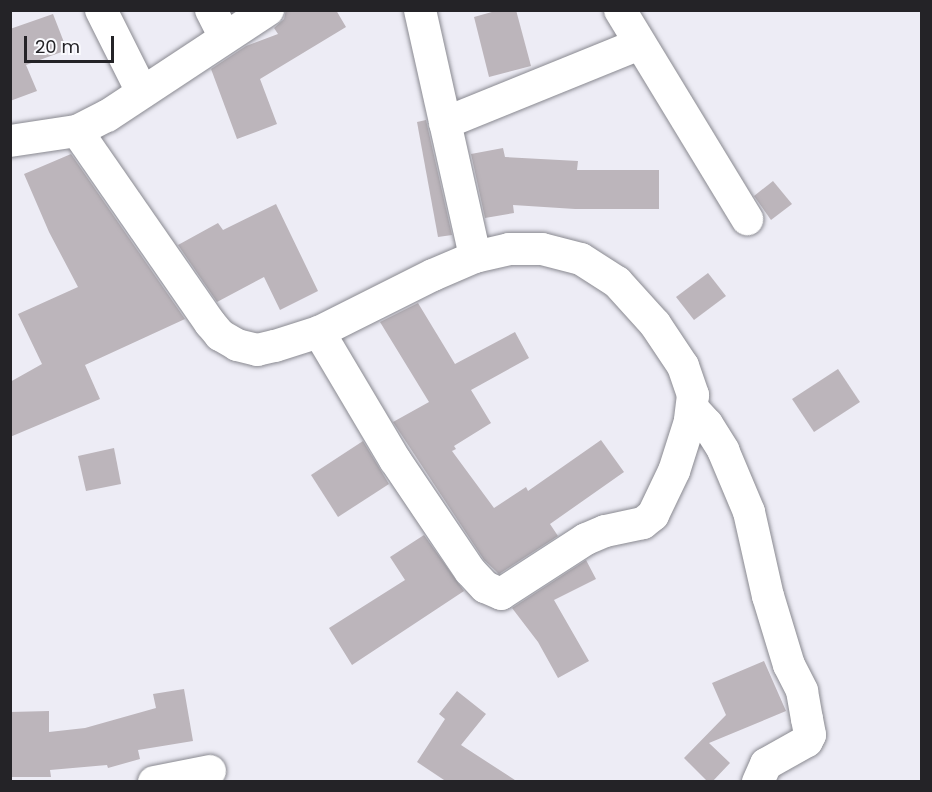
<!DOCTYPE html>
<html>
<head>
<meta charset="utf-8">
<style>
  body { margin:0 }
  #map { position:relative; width:932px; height:792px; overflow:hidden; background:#edecf5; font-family:Poppins,sans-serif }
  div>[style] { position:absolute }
  .building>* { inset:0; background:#bcb5bb }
  .roads { filter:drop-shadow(0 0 2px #898990) drop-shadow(0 0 2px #898990) }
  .minor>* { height:32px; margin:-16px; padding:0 16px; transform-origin:16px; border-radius:16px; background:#fff }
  span { translate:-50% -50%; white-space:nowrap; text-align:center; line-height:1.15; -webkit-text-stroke:4.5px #fafafe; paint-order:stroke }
  .frame { position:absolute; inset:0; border:12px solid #242327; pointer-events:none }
  .scale { position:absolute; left:24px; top:36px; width:90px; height:27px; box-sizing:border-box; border:3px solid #242327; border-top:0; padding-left:8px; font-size:18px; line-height:21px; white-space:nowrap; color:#242327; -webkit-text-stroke:4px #fafafe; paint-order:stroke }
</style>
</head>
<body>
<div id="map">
  <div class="building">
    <div style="clip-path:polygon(286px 10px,336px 10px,346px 27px,260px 79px,277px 124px,237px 139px,211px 69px,246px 46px,278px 34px,274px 28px,284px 19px)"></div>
    <div style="clip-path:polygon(499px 10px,516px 10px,531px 66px,489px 77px,474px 17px)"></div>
    <div style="clip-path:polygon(53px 14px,67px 50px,26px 65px,37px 91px,10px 101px,10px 29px)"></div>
    <div style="clip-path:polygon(426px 120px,452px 235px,438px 237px,417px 122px)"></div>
    <div style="clip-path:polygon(503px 148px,505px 157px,578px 161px,577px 170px,659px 170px,659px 209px,575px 209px,513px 205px,514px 213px,485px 218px,471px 154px)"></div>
    <div style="clip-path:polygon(71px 154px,185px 319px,85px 365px,100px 399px,10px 437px,10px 382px,42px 364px,18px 314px,78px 287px,49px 232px,24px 174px)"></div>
    <div style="clip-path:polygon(773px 181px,792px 204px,771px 220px,754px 196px)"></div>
    <div style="clip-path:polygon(276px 204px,318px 291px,280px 310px,264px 277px,217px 302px,178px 245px,218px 223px,223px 230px)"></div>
    <div style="clip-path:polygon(708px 273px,726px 296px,694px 320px,676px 297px)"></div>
    <div style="clip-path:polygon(418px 303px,455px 364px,515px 332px,529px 358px,471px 390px,491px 423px,454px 446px,456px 449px,452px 451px,494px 508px,526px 487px,528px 491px,601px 440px,624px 472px,550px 524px,558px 536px,499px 574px,484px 560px,393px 422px,429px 402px,380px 322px)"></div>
    <div style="clip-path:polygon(838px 369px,860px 402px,814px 432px,792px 399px)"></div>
    <div style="clip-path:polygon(363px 441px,389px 484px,338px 517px,311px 475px)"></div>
    <div style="clip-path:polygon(114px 448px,121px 484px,86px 491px,78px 456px)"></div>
    <div style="clip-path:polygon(424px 535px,464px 591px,352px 665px,329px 628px,405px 580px,390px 557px)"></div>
    <div style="clip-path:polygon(586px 560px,596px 579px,554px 600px,589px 661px,558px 678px,538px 642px,512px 608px)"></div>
    <div style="clip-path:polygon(764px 661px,786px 711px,709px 743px,730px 763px,712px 782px,708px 782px,684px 758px,726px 715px,712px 683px)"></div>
    <div style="clip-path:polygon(184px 689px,193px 741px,138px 750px,140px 759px,108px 768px,107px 765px,50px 770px,51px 777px,10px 777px,10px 712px,49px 711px,49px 732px,85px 728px,156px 708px,153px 694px)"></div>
    <div style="clip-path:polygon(457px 691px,486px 714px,461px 745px,518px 782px,447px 782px,417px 762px,445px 719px,439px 714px)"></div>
  </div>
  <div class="roads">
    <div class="minor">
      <div style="left:101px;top:10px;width:92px;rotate:63.4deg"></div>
      <div style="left:211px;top:10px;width:30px;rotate:63deg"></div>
      <div style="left:420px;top:10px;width:253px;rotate:77.4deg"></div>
      <div style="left:620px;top:10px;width:245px;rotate:58.7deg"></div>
      <div style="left:445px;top:123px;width:210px;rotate:-22.1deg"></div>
      <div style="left:77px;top:131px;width:234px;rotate:55.3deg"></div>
      <div style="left:210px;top:323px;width:16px;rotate:50deg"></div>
      <div style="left:220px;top:335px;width:20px;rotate:30deg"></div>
      <div style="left:237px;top:345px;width:21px;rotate:14deg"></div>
      <div style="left:257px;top:350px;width:18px;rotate:-13deg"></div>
      <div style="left:275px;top:346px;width:46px;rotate:-17.7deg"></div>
      <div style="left:319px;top:332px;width:127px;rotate:-26.6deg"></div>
      <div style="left:433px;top:275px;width:46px;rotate:-23.2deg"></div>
      <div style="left:475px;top:257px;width:35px;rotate:-13deg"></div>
      <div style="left:509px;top:249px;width:33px"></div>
      <div style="left:542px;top:249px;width:40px;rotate:14.4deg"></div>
      <div style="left:581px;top:259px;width:43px;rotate:32.6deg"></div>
      <div style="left:617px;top:282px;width:57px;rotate:47.9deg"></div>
      <div style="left:655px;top:324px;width:50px;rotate:56.3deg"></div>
      <div style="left:683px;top:366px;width:31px;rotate:71deg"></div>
      <div style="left:693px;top:395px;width:26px;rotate:97deg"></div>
      <div style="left:690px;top:421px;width:52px;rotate:107.7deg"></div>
      <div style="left:674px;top:471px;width:49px;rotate:115.5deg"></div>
      <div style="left:653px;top:515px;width:13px;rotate:141deg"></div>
      <div style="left:643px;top:523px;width:39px;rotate:168deg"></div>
      <div style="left:605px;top:531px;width:21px;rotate:157deg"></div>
      <div style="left:586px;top:539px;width:101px;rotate:147.1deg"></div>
      <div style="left:501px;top:594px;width:17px;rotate:-156deg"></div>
      <div style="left:485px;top:587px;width:22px;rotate:-133deg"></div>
      <div style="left:470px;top:571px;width:134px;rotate:-124deg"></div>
      <div style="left:395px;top:460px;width:149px;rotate:-120.7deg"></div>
      <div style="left:10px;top:141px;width:68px;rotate:-8.5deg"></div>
      <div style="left:77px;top:131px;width:34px;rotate:-27deg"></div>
      <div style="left:107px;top:116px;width:193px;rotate:-33.4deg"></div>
      <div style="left:692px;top:408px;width:22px;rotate:47deg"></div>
      <div style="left:707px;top:424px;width:31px;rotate:58deg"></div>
      <div style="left:723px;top:450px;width:67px;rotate:67.2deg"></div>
      <div style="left:749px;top:512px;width:86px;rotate:77.3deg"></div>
      <div style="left:768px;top:596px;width:72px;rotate:73.1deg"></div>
      <div style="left:789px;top:665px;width:29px;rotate:63deg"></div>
      <div style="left:802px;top:691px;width:28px;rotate:80deg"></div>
      <div style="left:807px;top:719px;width:16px;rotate:79deg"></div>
      <div style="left:810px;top:735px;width:7px;rotate:117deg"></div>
      <div style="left:807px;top:741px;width:47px;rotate:150.7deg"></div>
      <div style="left:766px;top:764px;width:20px;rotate:114deg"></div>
      <div style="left:154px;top:782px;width:57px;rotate:-11.1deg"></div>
    </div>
  </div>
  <div class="frame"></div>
  <div class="scale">20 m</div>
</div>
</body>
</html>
